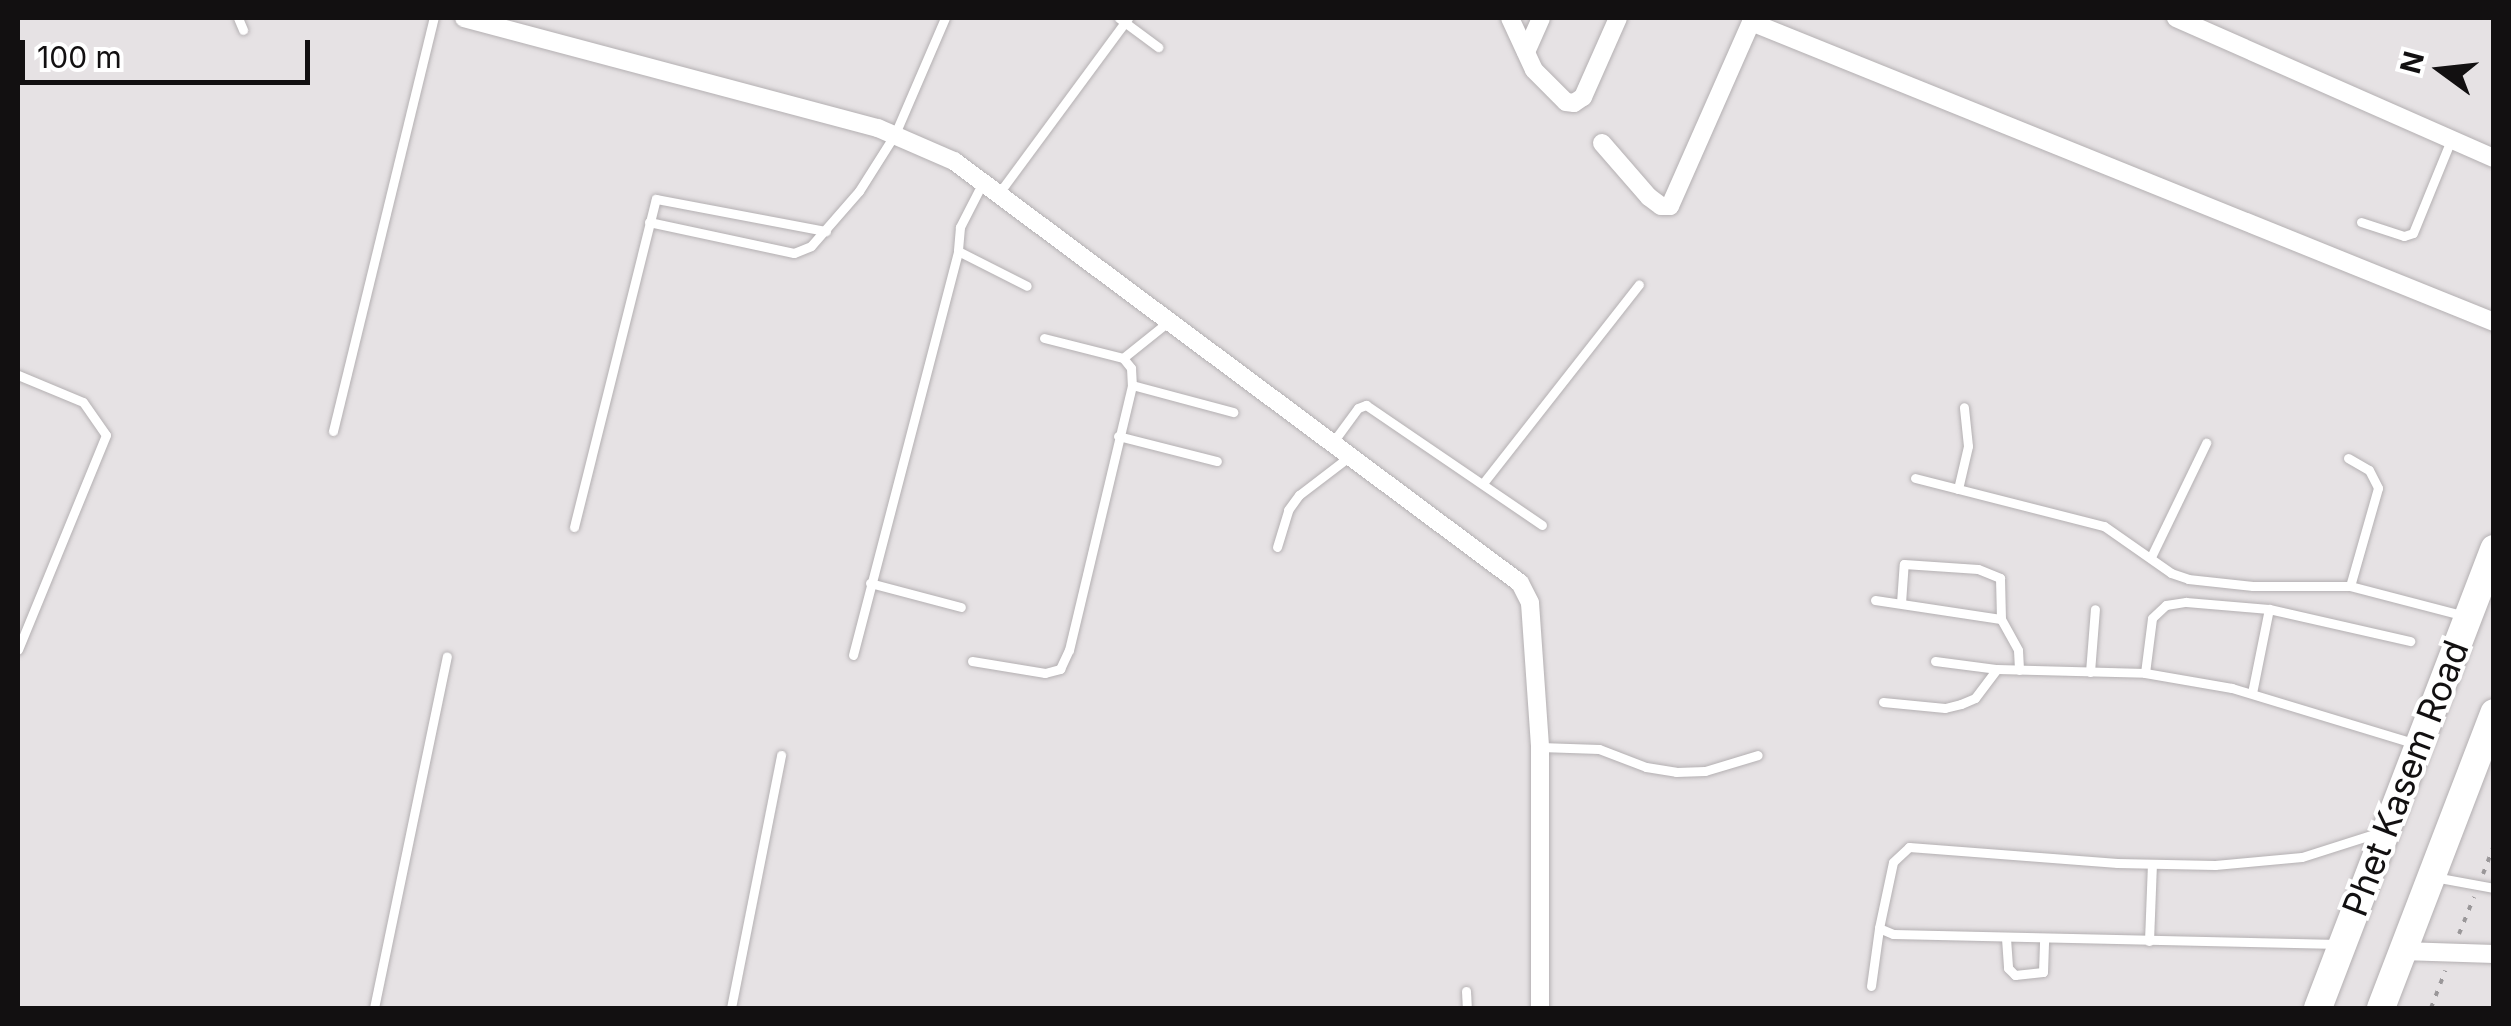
<!DOCTYPE html>
<html>
<head>
<meta charset="utf-8">
<style>
  body { margin:0 }
  #map { position:relative; width:2511px; height:1026px; overflow:hidden; background:#e6e2e4; font-family:Inter,sans-serif }
  div>[style] { position:absolute }
  .path>* { height:4px; margin-top:-2px; transform-origin:0; background:repeating-linear-gradient(90deg,#9a9799 0 5px,transparent 0 13px) }
  .roads { filter:drop-shadow(0 0 2px #b4b0b2) drop-shadow(0 0 2px #b4b0b2) }
  .service>* { height:9px; margin:-4.5px; padding:0 4.5px; transform-origin:4.5px; border-radius:4.5px; background:#fff }
  .minor>* { height:18px; margin:-9px; padding:0 9px; transform-origin:9px; border-radius:9px; background:#fff }
  .primary>* { height:28px; margin:-14px; padding:0 14px; transform-origin:14px; border-radius:14px; background:#fff }
  span { translate:-50% -50%; white-space:nowrap; text-align:center; line-height:1.15; -webkit-text-stroke:8px #fff; paint-order:stroke }
  .street-label { font-size:35px; color:#121011 }
  .frame { position:absolute; inset:0; border:20px solid #121011; pointer-events:none }
  .north { position:absolute; left:2391px; top:20px; width:100px; height:100px; -webkit-text-stroke:8px #fff; paint-order:stroke; rotate:285deg; font-size:28px; font-weight:700; line-height:40px; text-align:center; color:#121011 }
  .north::after { content:''; display:block; margin:auto; width:35px; height:45px; background:#121011; clip-path:polygon(50% 0,100% 100%,50% 72%,0 100%) }
  .scale { position:absolute; left:20px; top:40px; width:290px; height:45px; box-sizing:border-box; border:5px solid #121011; border-top:0; padding-left:12px; font-size:30px; line-height:35px; white-space:nowrap; color:#121011; -webkit-text-stroke:8px #fff; paint-order:stroke }
</style>
</head>
<body>
<div id="map">
  <div class="path">
    <div style="left:2483px;top:874px;width:31px;rotate:-69deg"></div>
    <div style="left:2459px;top:934px;width:40px;rotate:-68deg"></div>
    <div style="left:2431px;top:1008px;width:40px;rotate:-69deg"></div>
  </div>
  <div class="roads">
    <div class="service">
      <div style="left:238px;top:18px;width:13px;rotate:67deg"></div>
      <div style="left:1119px;top:18px;width:49px;rotate:36.6deg"></div>
      <div style="left:983px;top:182px;width:51px;rotate:117.1deg"></div>
      <div style="left:960px;top:227px;width:24px;rotate:95deg"></div>
      <div style="left:958px;top:251px;width:77px;rotate:26.9deg"></div>
      <div style="left:999px;top:193px;width:217px;rotate:-53.6deg"></div>
      <div style="left:649px;top:222px;width:148px;rotate:12.1deg"></div>
      <div style="left:794px;top:253px;width:18px;rotate:-22deg"></div>
      <div style="left:811px;top:246px;width:73px;rotate:-48.9deg"></div>
      <div style="left:859px;top:191px;width:67px;rotate:-57.7deg"></div>
      <div style="left:895px;top:134px;width:126px;rotate:-66.7deg"></div>
      <div style="left:2361px;top:222px;width:45px;rotate:18deg"></div>
      <div style="left:2404px;top:236px;width:9px;rotate:-18deg"></div>
      <div style="left:2413px;top:233px;width:100px;rotate:-67.8deg"></div>
      <div style="left:1044px;top:338px;width:81px;rotate:14.2deg"></div>
      <div style="left:1123px;top:358px;width:13px;rotate:51deg"></div>
      <div style="left:1131px;top:368px;width:17px;rotate:87deg"></div>
      <div style="left:1132px;top:385px;width:105px;rotate:15deg"></div>
      <div style="left:1123px;top:358px;width:58px;rotate:-38.7deg"></div>
      <div style="left:18px;top:375px;width:70px;rotate:22.6deg"></div>
      <div style="left:83px;top:402px;width:40px;rotate:55.1deg"></div>
      <div style="left:106px;top:435px;width:232px;rotate:112.3deg"></div>
      <div style="left:333px;top:431px;width:425px;rotate:-76.3deg"></div>
      <div style="left:1118px;top:436px;width:102px;rotate:14.2deg"></div>
      <div style="left:1333px;top:442px;width:42px;rotate:-53.7deg"></div>
      <div style="left:1358px;top:408px;width:9px;rotate:-21deg"></div>
      <div style="left:1366px;top:405px;width:213px;rotate:34.3deg"></div>
      <div style="left:2348px;top:458px;width:24px;rotate:30deg"></div>
      <div style="left:2369px;top:470px;width:20px;rotate:63deg"></div>
      <div style="left:2378px;top:488px;width:102px;rotate:105.9deg"></div>
      <div style="left:1915px;top:478px;width:195px;rotate:14.3deg"></div>
      <div style="left:2104px;top:526px;width:82px;rotate:35deg"></div>
      <div style="left:2171px;top:573px;width:18px;rotate:19deg"></div>
      <div style="left:2188px;top:579px;width:65px;rotate:6.1deg"></div>
      <div style="left:2253px;top:586px;width:97px"></div>
      <div style="left:2350px;top:586px;width:119px;rotate:14.6deg"></div>
      <div style="left:1484px;top:482px;width:251px;rotate:-51.9deg"></div>
      <div style="left:1958px;top:489px;width:44px;rotate:-76.9deg"></div>
      <div style="left:1968px;top:446px;width:39px;rotate:-96deg"></div>
      <div style="left:574px;top:527px;width:338px;rotate:-76deg"></div>
      <div style="left:656px;top:199px;width:173px;rotate:10.7deg"></div>
      <div style="left:1277px;top:547px;width:39px;rotate:-73deg"></div>
      <div style="left:1288px;top:510px;width:19px;rotate:-54deg"></div>
      <div style="left:1299px;top:495px;width:64px;rotate:-37.4deg"></div>
      <div style="left:2151px;top:557px;width:127px;rotate:-64.2deg"></div>
      <div style="left:870px;top:583px;width:94px;rotate:14.8deg"></div>
      <div style="left:1875px;top:600px;width:127px;rotate:8.6deg"></div>
      <div style="left:2001px;top:619px;width:35px;rotate:61deg"></div>
      <div style="left:2018px;top:650px;width:20px;rotate:87deg"></div>
      <div style="left:1901px;top:603px;width:39px;rotate:-86deg"></div>
      <div style="left:1904px;top:564px;width:74px;rotate:3.9deg"></div>
      <div style="left:1978px;top:569px;width:24px;rotate:22deg"></div>
      <div style="left:2000px;top:578px;width:41px;rotate:88.6deg"></div>
      <div style="left:853px;top:655px;width:417px;rotate:-75.4deg"></div>
      <div style="left:972px;top:661px;width:74px;rotate:9.3deg"></div>
      <div style="left:1045px;top:673px;width:16px;rotate:-15deg"></div>
      <div style="left:1060px;top:669px;width:21px;rotate:-65deg"></div>
      <div style="left:1069px;top:650px;width:272px;rotate:-76.6deg"></div>
      <div style="left:1935px;top:661px;width:63px;rotate:7.4deg"></div>
      <div style="left:2090px;top:672px;width:63px;rotate:-85.5deg"></div>
      <div style="left:2145px;top:673px;width:55px;rotate:-82.7deg"></div>
      <div style="left:2152px;top:618px;width:19px;rotate:-43deg"></div>
      <div style="left:2166px;top:605px;width:20px;rotate:-9deg"></div>
      <div style="left:2186px;top:602px;width:83px;rotate:4.8deg"></div>
      <div style="left:2269px;top:609px;width:145px;rotate:12.8deg"></div>
      <div style="left:2252px;top:693px;width:86px;rotate:-78.6deg"></div>
      <div style="left:1883px;top:702px;width:62px;rotate:5.5deg"></div>
      <div style="left:1945px;top:708px;width:16px;rotate:-14deg"></div>
      <div style="left:1961px;top:704px;width:15px;rotate:-23deg"></div>
      <div style="left:1975px;top:698px;width:36px;rotate:-53deg"></div>
      <div style="left:1997px;top:669px;width:148px;rotate:1.5deg"></div>
      <div style="left:2145px;top:673px;width:88px;rotate:9.8deg"></div>
      <div style="left:2232px;top:688px;width:192px;rotate:16.9deg"></div>
      <div style="left:1540px;top:747px;width:59px;rotate:1.9deg"></div>
      <div style="left:1599px;top:749px;width:50px;rotate:21deg"></div>
      <div style="left:1646px;top:767px;width:30px;rotate:9deg"></div>
      <div style="left:1676px;top:772px;width:29px;rotate:-2deg"></div>
      <div style="left:1705px;top:771px;width:55px;rotate:-16.8deg"></div>
      <div style="left:2434px;top:877px;width:61px;rotate:10.4deg"></div>
      <div style="left:2006px;top:938px;width:30px;rotate:86deg"></div>
      <div style="left:2008px;top:968px;width:10px;rotate:45deg"></div>
      <div style="left:2015px;top:975px;width:28px;rotate:-6deg"></div>
      <div style="left:2043px;top:972px;width:34px;rotate:-88deg"></div>
      <div style="left:2149px;top:941px;width:77px;rotate:-87.8deg"></div>
      <div style="left:2339px;top:944px;width:446px;rotate:-178.7deg"></div>
      <div style="left:1893px;top:934px;width:15px;rotate:-157deg"></div>
      <div style="left:1879px;top:928px;width:67px;rotate:-78deg"></div>
      <div style="left:1893px;top:862px;width:22px;rotate:-43deg"></div>
      <div style="left:1909px;top:847px;width:209px;rotate:4.4deg"></div>
      <div style="left:2117px;top:863px;width:98px;rotate:1.2deg"></div>
      <div style="left:2215px;top:865px;width:87px;rotate:-5.3deg"></div>
      <div style="left:2302px;top:857px;width:79px;rotate:-17.7deg"></div>
      <div style="left:1871px;top:986px;width:59px;rotate:-82.1deg"></div>
      <div style="left:1466px;top:991px;width:17px;rotate:87deg"></div>
      <div style="left:374px;top:1008px;width:359px;rotate:-78.3deg"></div>
      <div style="left:731px;top:1008px;width:258px;rotate:-78.8deg"></div>
    </div>
    <div class="minor">
      <div style="left:464px;top:18px;width:428px;rotate:14.9deg"></div>
      <div style="left:878px;top:128px;width:83px;rotate:23.5deg"></div>
      <div style="left:954px;top:161px;width:706px;rotate:36.71deg"></div>
      <div style="left:1520px;top:583px;width:22px;rotate:63deg"></div>
      <div style="left:1530px;top:603px;width:144px;rotate:86deg"></div>
      <div style="left:1540px;top:747px;width:261px;rotate:90deg"></div>
      <div style="left:1510px;top:18px;width:57px;rotate:65.2deg"></div>
      <div style="left:1534px;top:70px;width:45px;rotate:45deg"></div>
      <div style="left:1566px;top:102px;width:8px;rotate:7deg"></div>
      <div style="left:1574px;top:103px;width:11px;rotate:-34deg"></div>
      <div style="left:1583px;top:97px;width:86px;rotate:-66.1deg"></div>
      <div style="left:2176px;top:18px;width:347px;rotate:23.8deg"></div>
      <div style="left:1751px;top:22px;width:801px;rotate:21.99deg"></div>
      <div style="left:1526px;top:52px;width:37px;rotate:-66deg"></div>
      <div style="left:1602px;top:143px;width:72px;rotate:49deg"></div>
      <div style="left:1649px;top:197px;width:15px;rotate:37deg"></div>
      <div style="left:1661px;top:206px;width:9px"></div>
      <div style="left:1670px;top:206px;width:206px;rotate:-66.2deg"></div>
      <div style="left:2402px;top:951px;width:92px;rotate:1.9deg"></div>
    </div>
    <div class="primary">
      <div style="left:2318px;top:1008px;width:492px;rotate:-69deg"></div>
      <div style="left:2381px;top:1008px;width:316px;rotate:-69deg"></div>
    </div>
  </div>
  <div class="street-label">
    <span style="left:2405px;top:778px;rotate:-69deg">Phet Kasem Road</span>
  </div>
  <div class="frame"></div>
  <div class="north">N</div>
  <div class="scale">100 m</div>
</div>
</body>
</html>
